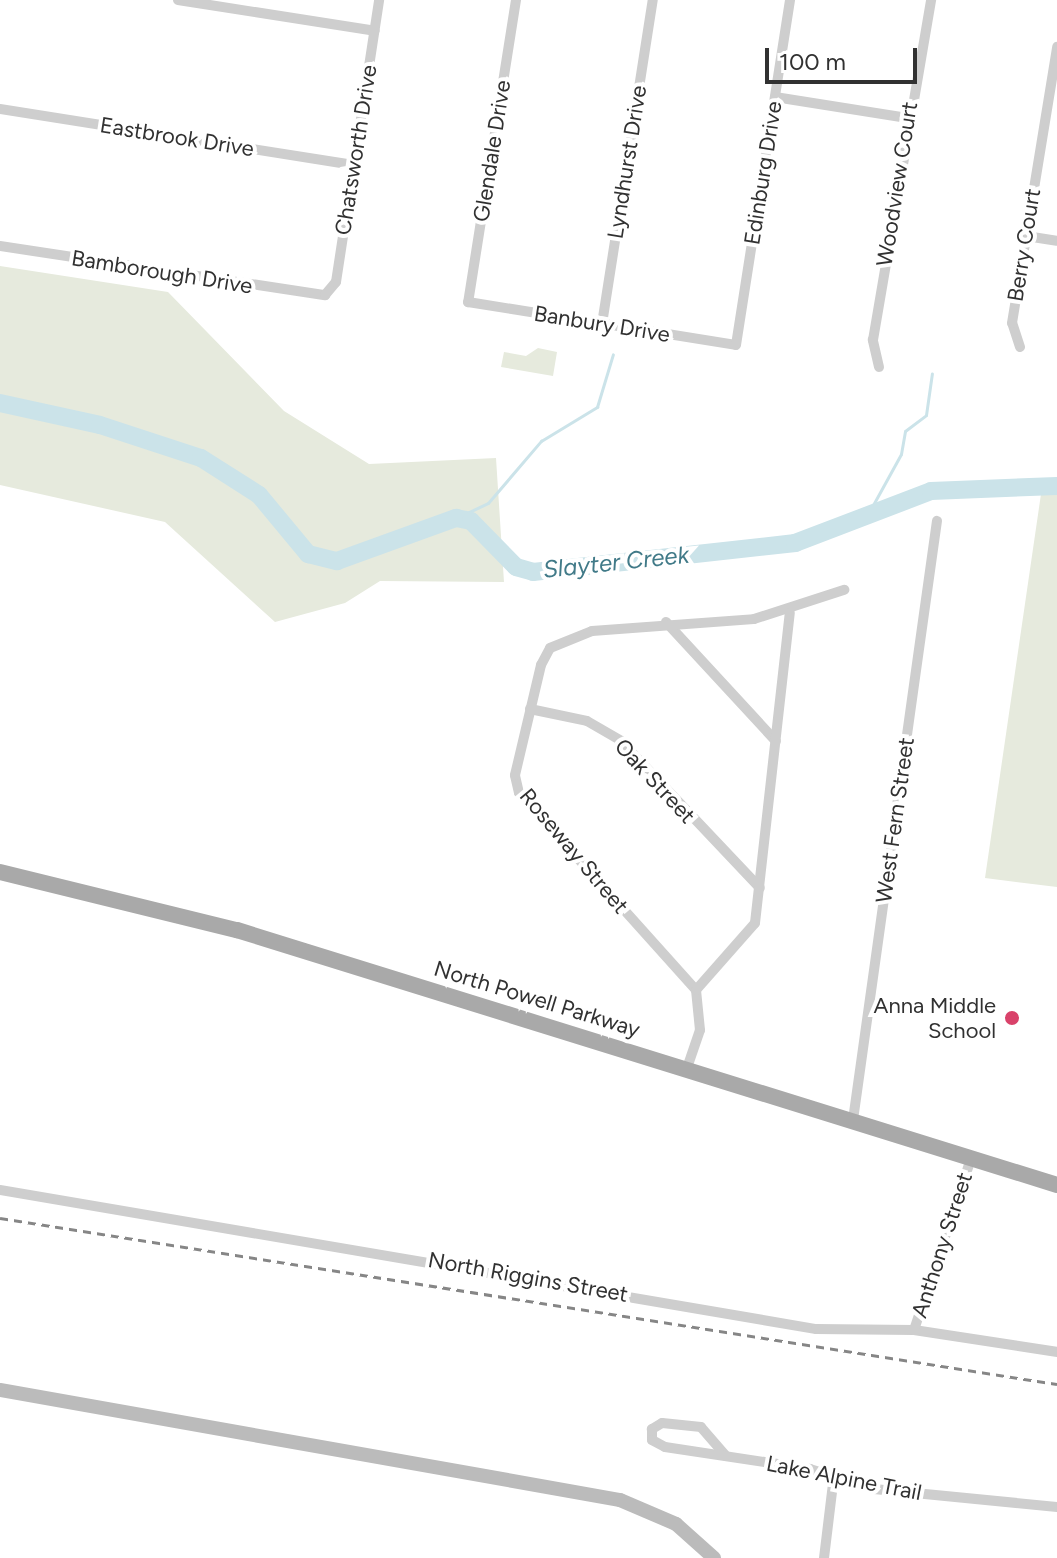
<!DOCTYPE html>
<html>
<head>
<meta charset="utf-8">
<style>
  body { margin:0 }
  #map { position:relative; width:1057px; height:1558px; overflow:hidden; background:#fff; font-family:Figtree,sans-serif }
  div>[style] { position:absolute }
  .green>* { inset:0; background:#e6eadd }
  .stream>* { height:3px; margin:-1.5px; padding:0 1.5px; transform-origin:1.5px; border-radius:1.5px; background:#cbe3e9 }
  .river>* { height:18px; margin:-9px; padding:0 9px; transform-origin:9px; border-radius:9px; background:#cbe3e9 }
  .minor>* { height:10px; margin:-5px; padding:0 5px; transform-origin:5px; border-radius:5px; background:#cecece }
  .secondary>* { height:14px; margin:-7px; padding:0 7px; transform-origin:7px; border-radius:7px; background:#bbb }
  .primary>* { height:16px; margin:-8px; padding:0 8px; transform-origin:8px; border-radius:8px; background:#a9a9a9 }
  .rail>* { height:3px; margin-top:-1.5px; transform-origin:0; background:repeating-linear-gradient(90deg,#868686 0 8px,transparent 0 14px) }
  .dots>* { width:22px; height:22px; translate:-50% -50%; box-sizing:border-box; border:4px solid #fff; border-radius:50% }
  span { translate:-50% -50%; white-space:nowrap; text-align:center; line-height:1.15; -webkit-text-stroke:8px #fff; paint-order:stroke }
  .street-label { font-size:22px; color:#313131 }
  .poi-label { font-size:22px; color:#313131 }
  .right { translate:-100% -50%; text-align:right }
  .water-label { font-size:24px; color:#417a88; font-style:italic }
  .scale { position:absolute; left:765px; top:48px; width:152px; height:36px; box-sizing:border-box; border:4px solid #313131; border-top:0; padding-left:10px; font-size:24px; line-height:28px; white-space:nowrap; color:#313131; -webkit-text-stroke:6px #fff; paint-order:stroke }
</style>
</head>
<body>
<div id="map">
  <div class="green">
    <div style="clip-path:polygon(0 266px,168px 292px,284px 411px,369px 464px,496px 458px,504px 582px,380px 581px,345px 603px,275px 622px,165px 522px,0 485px)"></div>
    <div style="clip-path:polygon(538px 348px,557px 352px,553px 376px,501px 367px,504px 352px,526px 356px)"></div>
    <div style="clip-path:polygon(1041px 494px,1057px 494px,1057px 887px,985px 878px)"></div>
  </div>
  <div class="stream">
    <div style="left:868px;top:514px;width:68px;rotate:-61.2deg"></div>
    <div style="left:901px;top:454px;width:23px;rotate:-80deg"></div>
    <div style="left:905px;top:431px;width:26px;rotate:-37deg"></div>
    <div style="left:926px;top:415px;width:42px;rotate:-81.9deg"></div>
    <div style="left:456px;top:518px;width:35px;rotate:-25deg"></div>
    <div style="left:488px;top:503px;width:82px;rotate:-49.5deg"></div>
    <div style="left:541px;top:441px;width:66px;rotate:-31.3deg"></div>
    <div style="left:597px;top:407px;width:55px;rotate:-73.2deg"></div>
  </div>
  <div class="river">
    <div style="left:0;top:403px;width:102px;rotate:12.4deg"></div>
    <div style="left:100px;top:425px;width:106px;rotate:18.1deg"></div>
    <div style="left:201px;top:458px;width:69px;rotate:32.5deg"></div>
    <div style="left:259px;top:495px;width:77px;rotate:50.3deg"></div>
    <div style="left:308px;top:554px;width:30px;rotate:14deg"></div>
    <div style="left:337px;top:561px;width:127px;rotate:-19.9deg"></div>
    <div style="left:456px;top:518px;width:15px;rotate:11deg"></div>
    <div style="left:471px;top:521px;width:64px;rotate:45.6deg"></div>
    <div style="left:516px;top:567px;width:18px;rotate:16deg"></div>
    <div style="left:533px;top:572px;width:264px;rotate:-6.3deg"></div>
    <div style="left:795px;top:543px;width:146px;rotate:-20.9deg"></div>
    <div style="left:931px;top:491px;width:126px;rotate:-2.3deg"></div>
  </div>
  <div class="minor">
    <div style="left:178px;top:0;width:199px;rotate:8.9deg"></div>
    <div style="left:516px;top:0;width:306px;rotate:99deg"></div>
    <div style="left:468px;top:302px;width:271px;rotate:9.1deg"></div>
    <div style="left:736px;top:345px;width:349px;rotate:-81.1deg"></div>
    <div style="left:775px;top:97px;width:134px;rotate:9deg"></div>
    <div style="left:0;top:109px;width:358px;rotate:9deg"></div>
    <div style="left:1026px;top:236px;width:31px;rotate:9deg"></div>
    <div style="left:0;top:246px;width:329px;rotate:8.6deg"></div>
    <div style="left:325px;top:295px;width:17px;rotate:-50deg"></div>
    <div style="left:336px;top:282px;width:285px;rotate:-81.3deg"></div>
    <div style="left:602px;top:324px;width:328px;rotate:-81.1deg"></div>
    <div style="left:1020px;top:347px;width:25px;rotate:-108deg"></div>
    <div style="left:1012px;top:323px;width:280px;rotate:-80.7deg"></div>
    <div style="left:879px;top:367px;width:28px;rotate:-103deg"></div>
    <div style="left:873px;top:340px;width:345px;rotate:-80.3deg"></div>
    <div style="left:666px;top:622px;width:162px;rotate:47.3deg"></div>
    <div style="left:530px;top:709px;width:58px;rotate:11.9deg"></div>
    <div style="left:587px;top:721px;width:39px;rotate:30deg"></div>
    <div style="left:621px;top:741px;width:202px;rotate:46.6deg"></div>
    <div style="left:696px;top:990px;width:265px;rotate:-131.9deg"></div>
    <div style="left:519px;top:793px;width:18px;rotate:-103deg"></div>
    <div style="left:515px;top:775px;width:113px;rotate:-76.7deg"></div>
    <div style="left:541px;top:665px;width:19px;rotate:-62deg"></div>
    <div style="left:550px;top:648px;width:45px;rotate:-22deg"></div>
    <div style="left:592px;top:631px;width:162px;rotate:-4.2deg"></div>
    <div style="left:754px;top:619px;width:95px;rotate:-17.9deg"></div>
    <div style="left:687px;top:1068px;width:40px;rotate:-71.1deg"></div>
    <div style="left:700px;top:1030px;width:40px;rotate:-95.7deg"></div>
    <div style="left:696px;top:990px;width:89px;rotate:-48.6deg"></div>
    <div style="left:755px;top:923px;width:312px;rotate:-83.6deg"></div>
    <div style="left:853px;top:1120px;width:605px;rotate:-82.02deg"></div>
    <div style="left:0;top:1190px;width:828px;rotate:9.67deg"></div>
    <div style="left:816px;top:1329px;width:98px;rotate:0.6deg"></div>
    <div style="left:914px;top:1330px;width:145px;rotate:8.7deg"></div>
    <div style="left:914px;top:1330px;width:180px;rotate:-71.6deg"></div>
    <div style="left:726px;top:1456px;width:38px;rotate:-131deg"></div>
    <div style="left:701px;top:1427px;width:39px;rotate:-174deg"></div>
    <div style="left:662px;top:1423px;width:12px;rotate:149deg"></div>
    <div style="left:652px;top:1429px;width:11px;rotate:90deg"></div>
    <div style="left:652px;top:1440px;width:15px;rotate:28deg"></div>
    <div style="left:665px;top:1447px;width:147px;rotate:8.6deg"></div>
    <div style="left:810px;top:1469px;width:67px;rotate:17.4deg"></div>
    <div style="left:874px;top:1489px;width:184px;rotate:5.6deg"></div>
    <div style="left:824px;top:1558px;width:84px;rotate:-83.1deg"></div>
  </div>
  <div class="secondary">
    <div style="left:0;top:1390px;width:630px;rotate:10.06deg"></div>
    <div style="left:620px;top:1500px;width:61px;rotate:23.2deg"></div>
    <div style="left:676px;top:1524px;width:51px;rotate:41.8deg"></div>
  </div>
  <div class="primary">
    <div style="left:0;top:872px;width:244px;rotate:13.8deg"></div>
    <div style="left:237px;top:930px;width:859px;rotate:17.27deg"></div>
  </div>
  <div class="rail">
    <div style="left:0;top:1218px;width:1070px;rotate:8.93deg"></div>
  </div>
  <div class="dots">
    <div style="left:1012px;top:1018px;background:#d9426a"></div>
  </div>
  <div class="street-label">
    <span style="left:177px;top:137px;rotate:9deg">Eastbrook Drive</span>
    <span style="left:356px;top:150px;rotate:-81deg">Chatsworth Drive</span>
    <span style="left:492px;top:151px;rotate:-81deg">Glendale Drive</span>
    <span style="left:627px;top:162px;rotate:-81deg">Lyndhurst Drive</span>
    <span style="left:763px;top:173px;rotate:-81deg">Edinburg Drive</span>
    <span style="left:897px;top:184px;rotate:-81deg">Woodview Court</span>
    <span style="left:1024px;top:245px;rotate:-81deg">Berry Court</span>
    <span style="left:162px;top:272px;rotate:9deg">Bamborough Drive</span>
    <span style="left:602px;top:324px;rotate:9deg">Banbury Drive</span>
    <span style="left:655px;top:781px;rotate:47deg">Oak Street</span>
    <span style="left:895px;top:820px;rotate:-82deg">West Fern Street</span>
    <span style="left:574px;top:851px;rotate:50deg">Roseway Street</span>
    <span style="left:537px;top:999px;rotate:17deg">North Powell Parkway</span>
    <span style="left:942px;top:1245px;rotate:-72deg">Anthony Street</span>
    <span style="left:528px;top:1277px;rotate:10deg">North Riggins Street</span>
    <span style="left:844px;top:1478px;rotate:11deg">Lake Alpine Trail</span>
  </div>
  <div class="poi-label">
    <span class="right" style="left:996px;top:1018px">Anna Middle<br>School</span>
  </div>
  <div class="water-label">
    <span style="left:616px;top:562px;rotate:-6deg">Slayter Creek</span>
  </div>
  <div class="scale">100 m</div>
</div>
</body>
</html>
